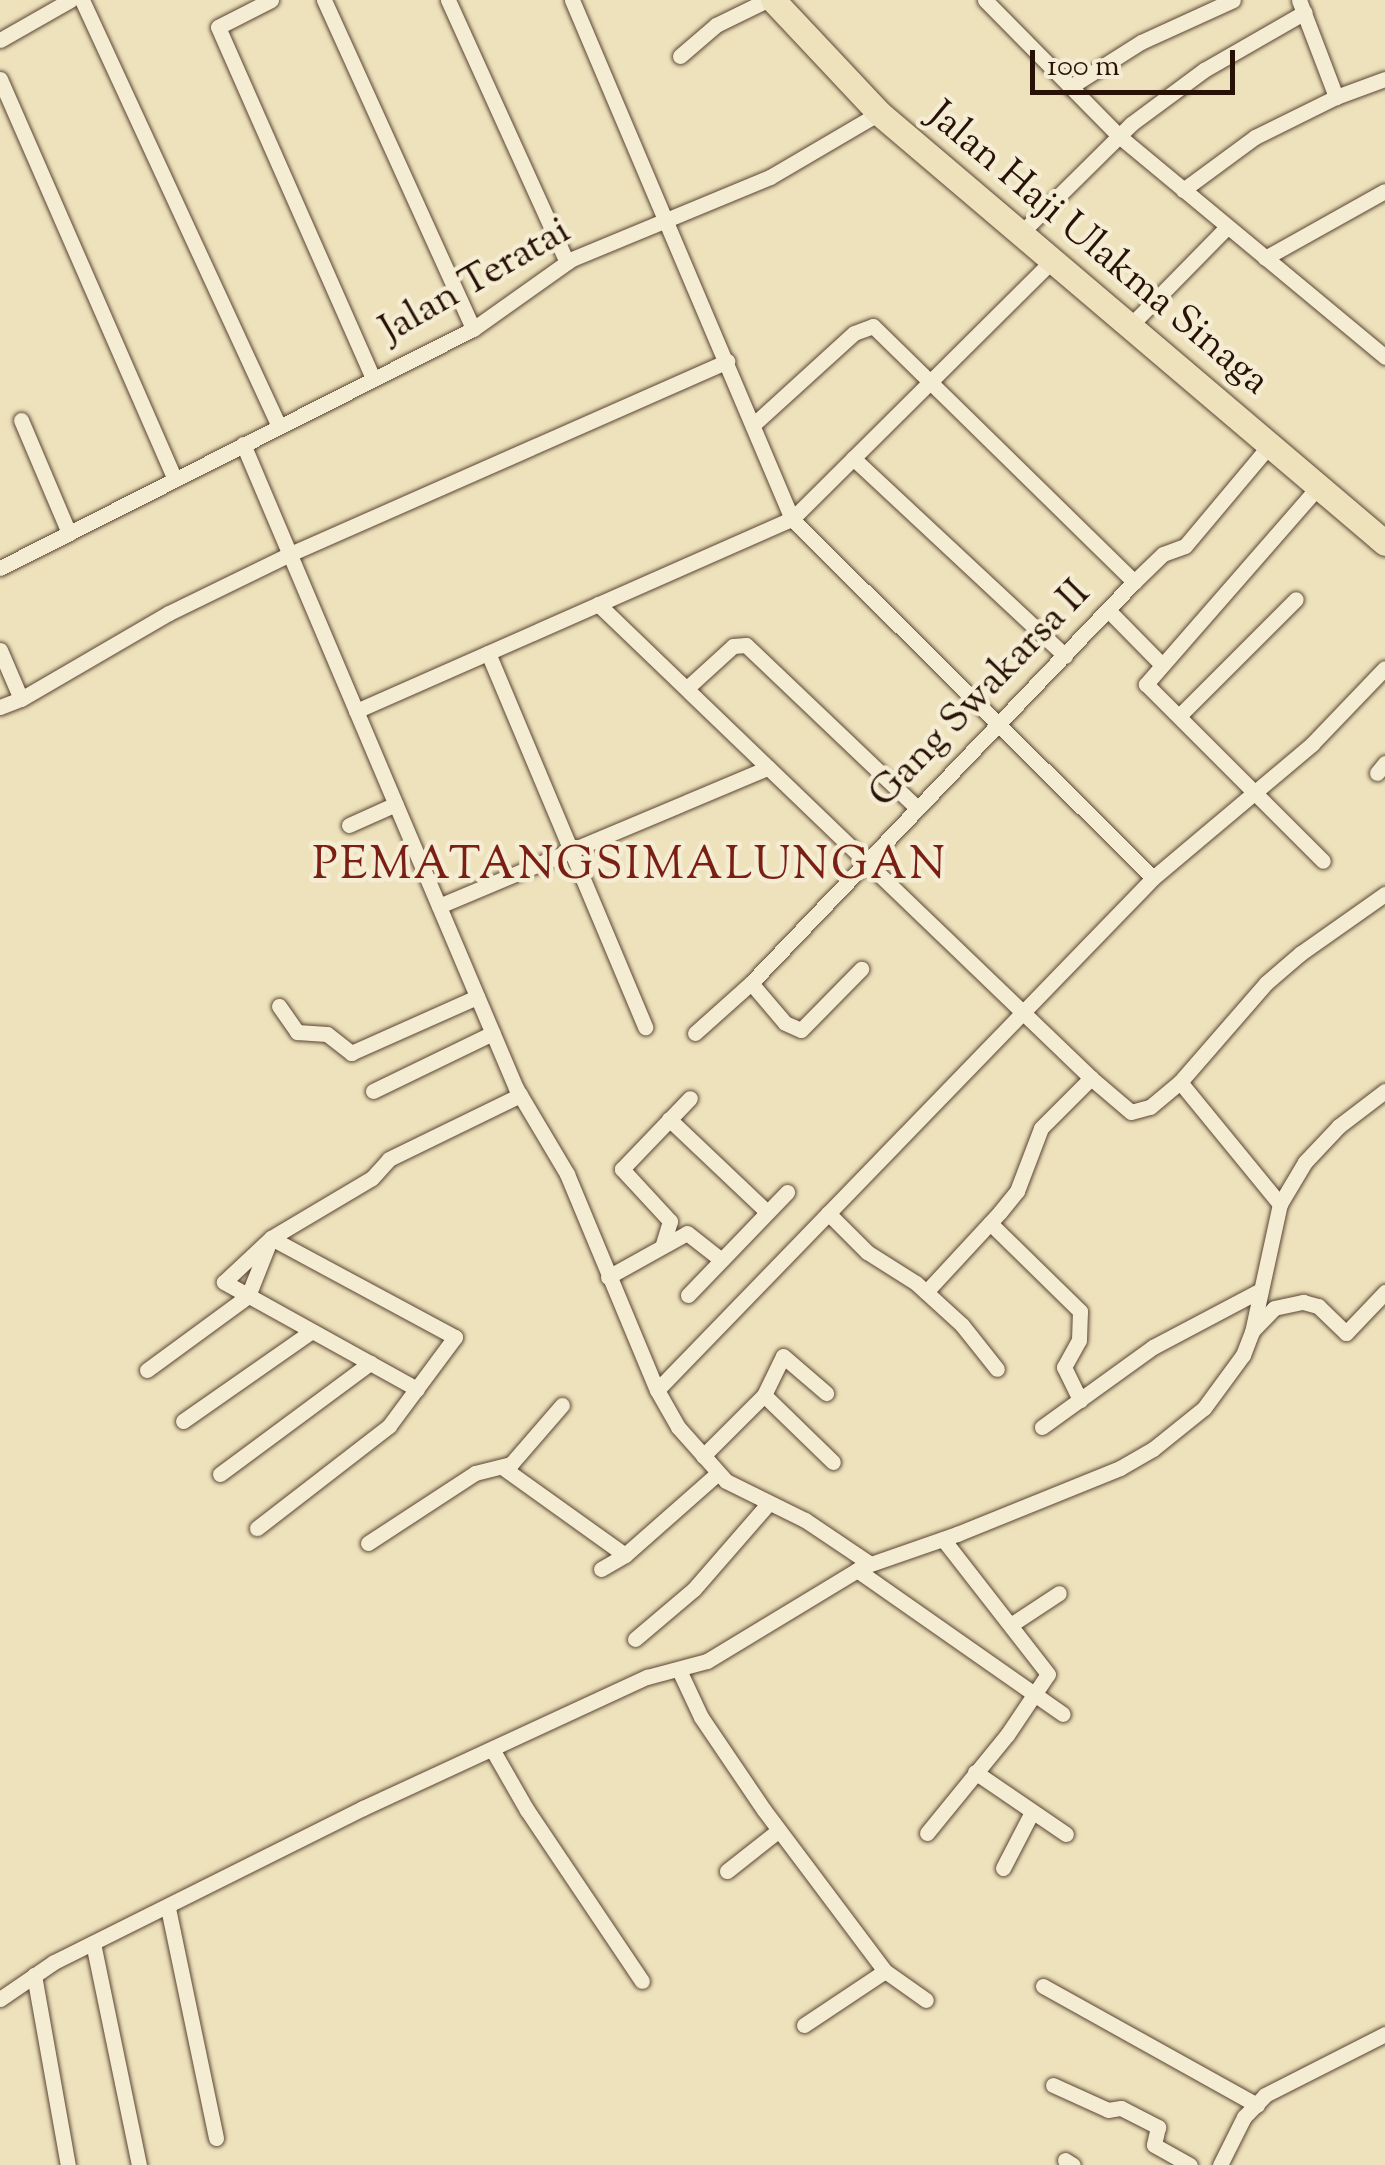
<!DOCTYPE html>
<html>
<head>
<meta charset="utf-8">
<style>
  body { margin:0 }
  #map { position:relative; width:1385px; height:2165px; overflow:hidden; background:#eee2bc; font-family:"Sorts Mill Goudy",serif }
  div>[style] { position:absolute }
  .roads { filter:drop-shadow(0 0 2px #5a4533) drop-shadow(0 0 2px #5a4533) }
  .minor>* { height:15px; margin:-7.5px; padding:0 7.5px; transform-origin:7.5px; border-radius:7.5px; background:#f4ecd3 }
  .primary>* { height:25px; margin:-12.5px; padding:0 12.5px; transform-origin:12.5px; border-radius:12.5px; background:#eee2bc }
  span { translate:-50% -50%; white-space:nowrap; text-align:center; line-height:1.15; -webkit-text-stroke:9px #f4ecd3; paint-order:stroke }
  .street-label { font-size:40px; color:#281105 }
  .quarter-label { font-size:45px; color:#7a1f14; letter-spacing:2.5px }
  .scale { position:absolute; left:1030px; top:50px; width:205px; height:45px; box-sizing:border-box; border:5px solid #281105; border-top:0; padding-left:12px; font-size:30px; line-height:35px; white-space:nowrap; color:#281105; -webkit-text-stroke:8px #f4ecd3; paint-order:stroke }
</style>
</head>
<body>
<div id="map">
  <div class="roads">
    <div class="minor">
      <div style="left:82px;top:0;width:469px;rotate:65.2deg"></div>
      <div style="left:271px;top:0;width:59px;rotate:153deg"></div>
      <div style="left:218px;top:27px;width:384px;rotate:66.2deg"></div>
      <div style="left:324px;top:0;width:361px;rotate:65.6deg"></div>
      <div style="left:448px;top:0;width:288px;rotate:65.6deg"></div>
      <div style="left:572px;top:0;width:564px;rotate:67.03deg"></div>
      <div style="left:792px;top:519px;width:509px;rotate:44.84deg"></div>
      <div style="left:985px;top:0;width:191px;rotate:45.4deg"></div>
      <div style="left:1119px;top:136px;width:346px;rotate:39.7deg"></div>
      <div style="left:1299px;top:0;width:104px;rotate:69.1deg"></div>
      <div style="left:0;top:40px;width:81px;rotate:-29.7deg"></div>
      <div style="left:680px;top:56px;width:48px;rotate:-40.7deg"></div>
      <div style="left:716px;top:25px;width:57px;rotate:-26.1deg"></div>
      <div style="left:0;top:79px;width:437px;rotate:66.4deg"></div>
      <div style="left:1070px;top:87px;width:84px;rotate:-32.4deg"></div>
      <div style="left:1141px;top:42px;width:101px;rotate:-24.5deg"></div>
      <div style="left:1183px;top:190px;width:89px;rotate:-36.4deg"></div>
      <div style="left:1255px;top:137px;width:90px;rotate:-26.3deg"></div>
      <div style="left:1336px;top:97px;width:52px;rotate:-20.2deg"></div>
      <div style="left:1018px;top:236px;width:159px;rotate:-44.7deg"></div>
      <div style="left:1131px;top:124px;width:91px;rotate:-36.5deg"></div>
      <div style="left:1204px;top:70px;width:116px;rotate:-29.9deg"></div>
      <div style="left:1265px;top:258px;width:137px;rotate:-29.2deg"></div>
      <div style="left:1128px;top:328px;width:141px;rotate:-45.6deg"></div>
      <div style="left:21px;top:420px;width:123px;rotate:67deg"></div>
      <div style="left:754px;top:424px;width:135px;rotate:-42.3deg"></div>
      <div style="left:854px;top:333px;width:20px;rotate:-20deg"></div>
      <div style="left:873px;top:326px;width:366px;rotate:44.4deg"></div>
      <div style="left:243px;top:444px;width:699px;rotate:67.03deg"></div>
      <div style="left:516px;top:1088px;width:100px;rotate:59.3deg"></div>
      <div style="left:567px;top:1174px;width:234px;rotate:67.4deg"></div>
      <div style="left:657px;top:1390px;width:43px;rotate:60.4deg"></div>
      <div style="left:678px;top:1427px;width:72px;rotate:48.4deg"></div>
      <div style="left:726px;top:1481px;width:88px;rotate:26.3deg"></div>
      <div style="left:805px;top:1520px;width:77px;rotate:33.9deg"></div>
      <div style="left:853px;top:458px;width:290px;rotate:43deg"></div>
      <div style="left:1318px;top:487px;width:262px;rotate:131.1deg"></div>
      <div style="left:1146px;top:684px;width:250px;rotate:45deg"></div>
      <div style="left:0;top:568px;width:530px;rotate:-26.81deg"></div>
      <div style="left:473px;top:329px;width:121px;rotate:-35.3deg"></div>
      <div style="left:572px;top:259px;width:214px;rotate:-22.5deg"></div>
      <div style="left:770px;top:177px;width:126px;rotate:-30.4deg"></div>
      <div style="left:598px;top:604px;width:684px;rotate:43.87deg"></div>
      <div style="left:1091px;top:1078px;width:52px;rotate:40.4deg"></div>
      <div style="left:1131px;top:1112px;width:20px;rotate:-15deg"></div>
      <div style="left:1150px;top:1107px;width:39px;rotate:-40deg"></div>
      <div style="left:1180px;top:1082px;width:131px;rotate:-49deg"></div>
      <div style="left:1266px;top:983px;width:46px;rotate:-40.6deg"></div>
      <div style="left:1301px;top:953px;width:103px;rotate:-35.1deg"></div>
      <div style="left:1108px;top:610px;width:74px;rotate:45.5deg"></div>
      <div style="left:0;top:650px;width:53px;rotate:66.8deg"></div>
      <div style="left:21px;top:699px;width:171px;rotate:-30.2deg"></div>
      <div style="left:169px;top:613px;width:135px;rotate:-26deg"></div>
      <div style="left:290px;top:554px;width:478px;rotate:-23.8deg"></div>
      <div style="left:488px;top:653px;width:406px;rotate:67.2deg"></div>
      <div style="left:687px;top:688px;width:62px;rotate:-42.4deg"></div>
      <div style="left:733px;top:646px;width:13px;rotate:-4deg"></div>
      <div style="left:746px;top:645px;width:236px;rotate:43.6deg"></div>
      <div style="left:0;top:707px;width:22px;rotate:-21deg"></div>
      <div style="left:356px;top:711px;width:476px;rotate:-23.8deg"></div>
      <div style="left:792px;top:519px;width:363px;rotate:-44.8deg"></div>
      <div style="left:1179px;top:716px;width:165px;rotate:-45deg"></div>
      <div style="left:1377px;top:773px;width:13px;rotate:-51deg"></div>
      <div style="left:349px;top:825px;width:51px;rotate:-24.1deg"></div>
      <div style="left:439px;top:906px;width:357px;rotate:-22.8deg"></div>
      <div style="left:751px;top:983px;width:52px;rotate:49.6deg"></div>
      <div style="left:785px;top:1023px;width:17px;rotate:24deg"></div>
      <div style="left:801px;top:1030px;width:86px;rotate:-45.5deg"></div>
      <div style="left:279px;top:1006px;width:32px;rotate:55deg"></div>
      <div style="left:297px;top:1032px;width:30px;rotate:4deg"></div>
      <div style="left:327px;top:1034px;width:31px;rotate:38deg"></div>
      <div style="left:351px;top:1053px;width:138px;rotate:-24deg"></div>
      <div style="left:695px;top:1033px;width:75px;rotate:-41.8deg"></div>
      <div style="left:751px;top:983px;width:555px;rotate:-46.32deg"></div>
      <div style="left:1134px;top:582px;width:40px;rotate:-44deg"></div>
      <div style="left:1163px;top:554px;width:23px;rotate:-20deg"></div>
      <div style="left:1185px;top:546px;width:131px;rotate:-50deg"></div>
      <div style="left:1180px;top:1082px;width:158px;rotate:50.7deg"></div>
      <div style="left:373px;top:1091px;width:133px;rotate:-25.8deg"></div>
      <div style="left:669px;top:1119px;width:135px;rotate:43.5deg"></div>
      <div style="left:828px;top:1213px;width:55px;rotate:45deg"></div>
      <div style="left:867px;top:1252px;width:58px;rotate:32.3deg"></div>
      <div style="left:916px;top:1283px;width:62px;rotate:42.4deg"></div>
      <div style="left:962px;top:1325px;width:56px;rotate:51.5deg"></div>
      <div style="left:990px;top:1223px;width:126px;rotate:44.4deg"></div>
      <div style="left:1080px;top:1311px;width:29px;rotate:92deg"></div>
      <div style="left:1079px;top:1340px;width:31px;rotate:119deg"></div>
      <div style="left:1064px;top:1367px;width:37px;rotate:64deg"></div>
      <div style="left:663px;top:1244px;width:24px;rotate:-73deg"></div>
      <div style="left:670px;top:1221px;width:71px;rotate:-132.7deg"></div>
      <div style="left:622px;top:1169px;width:98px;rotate:-46.2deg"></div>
      <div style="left:608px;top:1277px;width:90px;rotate:-29.1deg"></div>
      <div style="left:687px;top:1233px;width:42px;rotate:38.2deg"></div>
      <div style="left:926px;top:1292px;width:109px;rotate:-47.2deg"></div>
      <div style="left:1000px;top:1212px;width:27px;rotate:-51deg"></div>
      <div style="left:1017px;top:1191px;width:67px;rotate:-69.1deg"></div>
      <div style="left:1041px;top:1128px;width:71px;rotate:-45deg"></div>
      <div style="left:688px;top:1295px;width:143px;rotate:-46.1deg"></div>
      <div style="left:1253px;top:1330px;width:30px;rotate:-46deg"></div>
      <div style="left:1274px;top:1308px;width:30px;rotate:-12deg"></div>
      <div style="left:1303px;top:1302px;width:16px;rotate:15deg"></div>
      <div style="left:1318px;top:1306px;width:39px;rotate:44deg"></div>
      <div style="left:1346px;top:1333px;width:57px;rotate:-46.4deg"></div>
      <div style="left:147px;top:1370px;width:125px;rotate:-36.2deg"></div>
      <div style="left:248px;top:1296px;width:62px;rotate:-68.4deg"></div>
      <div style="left:271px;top:1238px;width:209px;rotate:28.3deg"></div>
      <div style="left:455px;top:1337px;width:111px;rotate:126.6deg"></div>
      <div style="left:389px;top:1426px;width:167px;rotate:142.3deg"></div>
      <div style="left:417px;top:1389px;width:221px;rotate:-151deg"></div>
      <div style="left:224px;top:1282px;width:64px;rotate:-43.1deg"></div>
      <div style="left:271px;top:1238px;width:117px;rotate:-30.7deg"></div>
      <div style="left:372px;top:1178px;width:25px;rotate:-48deg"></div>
      <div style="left:389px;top:1159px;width:146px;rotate:-26deg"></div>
      <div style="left:657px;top:1390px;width:713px;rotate:-45.91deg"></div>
      <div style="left:1153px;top:878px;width:208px;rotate:-40.1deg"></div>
      <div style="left:1312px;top:744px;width:105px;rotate:-46.2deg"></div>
      <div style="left:764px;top:1395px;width:96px;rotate:44.2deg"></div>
      <div style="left:183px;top:1421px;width:157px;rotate:-34.9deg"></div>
      <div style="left:1042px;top:1427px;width:137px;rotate:-35.8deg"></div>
      <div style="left:1153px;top:1347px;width:118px;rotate:-27.9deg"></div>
      <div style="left:703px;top:1456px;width:86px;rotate:-45deg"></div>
      <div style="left:764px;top:1395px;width:43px;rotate:-64deg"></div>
      <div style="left:783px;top:1356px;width:57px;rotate:40.7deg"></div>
      <div style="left:502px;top:1467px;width:151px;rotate:35.6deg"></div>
      <div style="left:220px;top:1474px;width:187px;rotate:-36.5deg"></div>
      <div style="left:368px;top:1543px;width:128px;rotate:-33.2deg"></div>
      <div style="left:475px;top:1473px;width:37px;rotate:-14deg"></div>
      <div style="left:511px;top:1464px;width:78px;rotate:-49.2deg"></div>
      <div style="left:601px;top:1569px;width:28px;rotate:-30deg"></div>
      <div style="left:625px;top:1555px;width:123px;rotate:-41.4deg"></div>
      <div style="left:857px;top:1570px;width:251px;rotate:35deg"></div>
      <div style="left:1012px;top:1624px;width:56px;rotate:-33.4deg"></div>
      <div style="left:635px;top:1639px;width:77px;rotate:-40.3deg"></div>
      <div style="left:694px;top:1589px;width:111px;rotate:-49deg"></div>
      <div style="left:679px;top:1670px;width:52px;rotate:64.9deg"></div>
      <div style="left:701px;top:1717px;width:112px;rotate:55.9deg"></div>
      <div style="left:764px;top:1810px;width:201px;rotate:53.1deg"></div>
      <div style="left:885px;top:1971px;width:50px;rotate:35.3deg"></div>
      <div style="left:492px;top:1749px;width:70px;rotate:60.2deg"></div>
      <div style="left:527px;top:1810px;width:206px;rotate:56.1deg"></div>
      <div style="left:975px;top:1772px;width:110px;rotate:34.3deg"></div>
      <div style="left:927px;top:1833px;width:127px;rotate:-50.8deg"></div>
      <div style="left:1007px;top:1735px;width:73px;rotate:-56.1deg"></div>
      <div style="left:1048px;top:1674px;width:171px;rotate:-127.9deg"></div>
      <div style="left:1003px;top:1868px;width:63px;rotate:-62.6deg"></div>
      <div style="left:727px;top:1871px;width:66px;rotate:-38.3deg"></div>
      <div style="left:168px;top:1908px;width:235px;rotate:78.2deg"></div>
      <div style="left:93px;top:1943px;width:227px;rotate:78.3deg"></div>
      <div style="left:34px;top:1975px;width:193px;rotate:79.9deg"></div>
      <div style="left:1043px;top:1986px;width:245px;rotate:29.1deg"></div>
      <div style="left:0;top:1999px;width:65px;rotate:-34.4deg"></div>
      <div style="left:54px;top:1962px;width:345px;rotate:-26.5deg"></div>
      <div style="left:363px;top:1808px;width:313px;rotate:-24.8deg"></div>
      <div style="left:647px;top:1677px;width:62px;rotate:-14.9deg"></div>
      <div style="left:707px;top:1661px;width:181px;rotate:-31.2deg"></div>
      <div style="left:862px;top:1567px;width:101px;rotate:-19.2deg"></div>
      <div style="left:957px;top:1534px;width:176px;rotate:-22deg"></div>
      <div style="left:1120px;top:1468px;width:38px;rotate:-30deg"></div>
      <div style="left:1153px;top:1449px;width:65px;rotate:-38.8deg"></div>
      <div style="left:1204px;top:1408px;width:66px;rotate:-53.7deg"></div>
      <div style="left:1243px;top:1355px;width:25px;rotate:-69deg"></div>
      <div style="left:1252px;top:1332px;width:131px;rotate:-77.7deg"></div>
      <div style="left:1280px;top:1204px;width:49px;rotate:-59.2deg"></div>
      <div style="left:1305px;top:1162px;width:50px;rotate:-46.6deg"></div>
      <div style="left:1339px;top:1126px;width:58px;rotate:-37.3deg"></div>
      <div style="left:804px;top:2025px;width:97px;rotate:-33.7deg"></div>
      <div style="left:1053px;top:2085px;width:60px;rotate:24.4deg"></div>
      <div style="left:1108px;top:2110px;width:13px;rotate:-9deg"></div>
      <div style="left:1121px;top:2108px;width:42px;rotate:27.2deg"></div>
      <div style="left:1158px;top:2127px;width:18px;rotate:103deg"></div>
      <div style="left:1154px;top:2145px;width:41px;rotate:29.1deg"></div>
      <div style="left:1065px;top:2160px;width:9px;rotate:32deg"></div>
      <div style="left:1220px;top:2165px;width:54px;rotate:-63.4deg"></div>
      <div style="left:1244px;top:2117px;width:30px;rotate:-46deg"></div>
      <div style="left:1265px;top:2095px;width:135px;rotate:-26.9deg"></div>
    </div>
    <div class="primary">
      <div style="left:773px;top:0;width:155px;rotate:46.8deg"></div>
      <div style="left:879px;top:113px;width:664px;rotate:40.36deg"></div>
    </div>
  </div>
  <div class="street-label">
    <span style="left:1097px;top:250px;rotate:40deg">Jalan Haji Ulakma Sinaga</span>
    <span style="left:476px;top:282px;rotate:-30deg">Jalan Teratai</span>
    <span style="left:981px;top:695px;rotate:-46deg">Gang Swakarsa II</span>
  </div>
  <div class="quarter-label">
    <span style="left:630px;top:868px">PEMATANGSIMALUNGAN</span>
  </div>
  <div class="scale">100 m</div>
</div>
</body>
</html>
